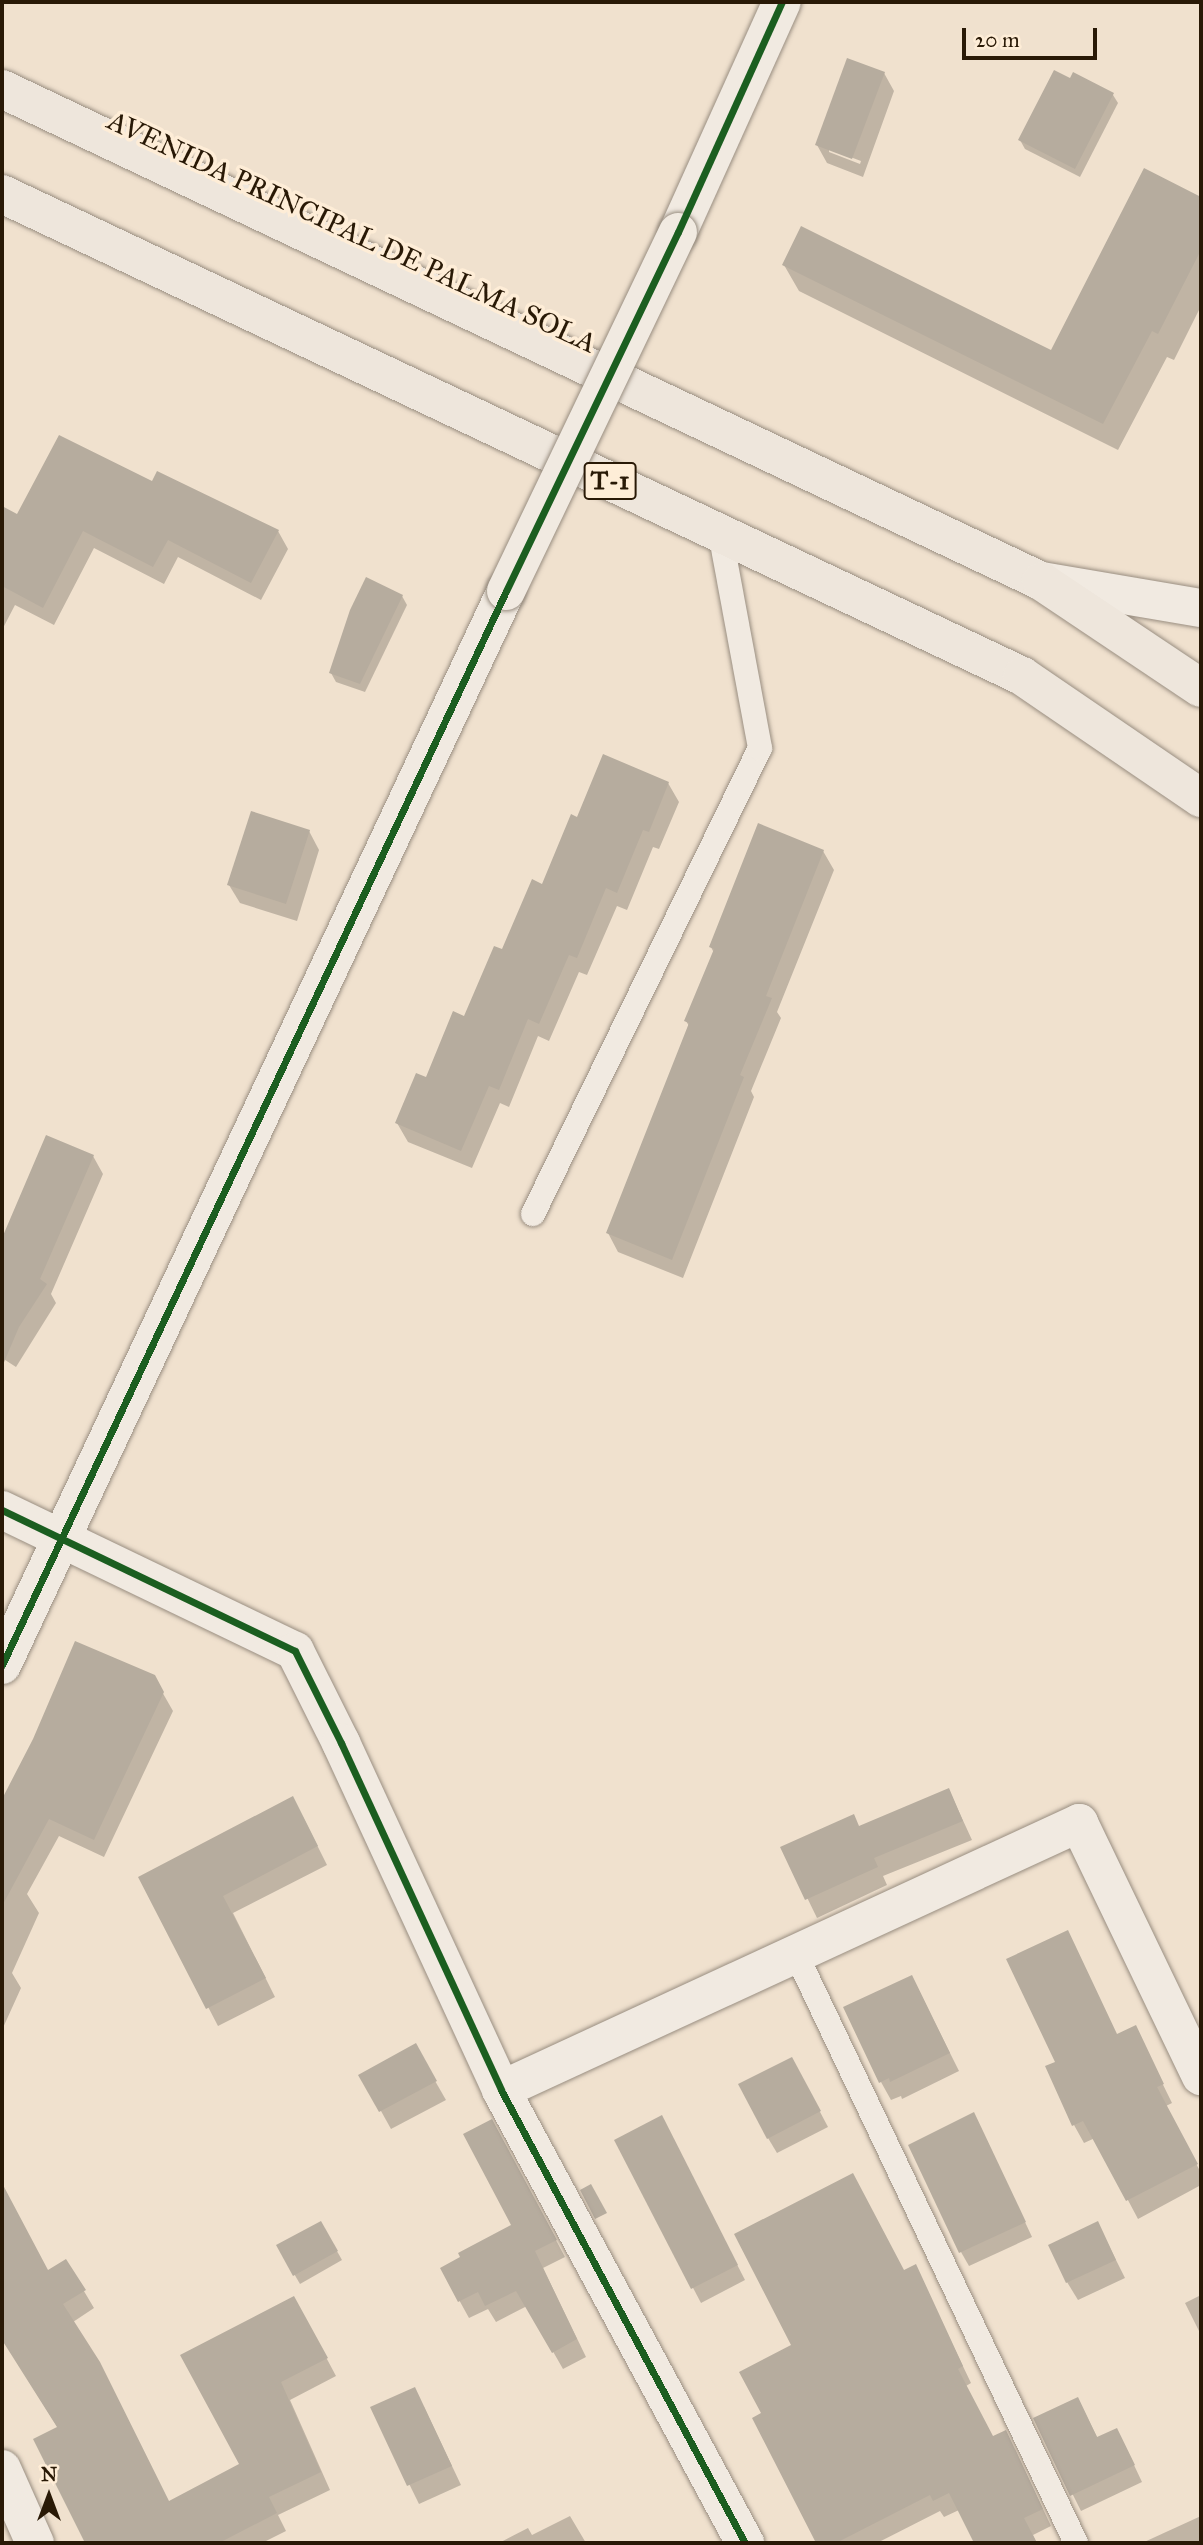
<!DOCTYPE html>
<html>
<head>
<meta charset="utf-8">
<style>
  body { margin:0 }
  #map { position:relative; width:1203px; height:2545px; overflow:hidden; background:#f0e1ce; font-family:"IM FELL Great Primer",serif }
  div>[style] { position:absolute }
  .shadow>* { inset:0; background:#0003 }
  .building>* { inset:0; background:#b6ac9e }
  .roads { filter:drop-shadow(0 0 2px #998e81) drop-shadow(0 0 2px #998e81) }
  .lane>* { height:24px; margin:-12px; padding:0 12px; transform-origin:12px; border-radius:12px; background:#f1eae1 }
  .street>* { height:38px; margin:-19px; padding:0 19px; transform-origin:19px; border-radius:19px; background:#f1eae1 }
  .highway>* { height:38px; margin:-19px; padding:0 19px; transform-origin:19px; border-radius:19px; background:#eee6dc }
  .bridges { filter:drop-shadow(0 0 2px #998e81) drop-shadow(0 0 2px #998e81) }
  .street-bridge>* { height:38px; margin:-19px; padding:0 19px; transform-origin:19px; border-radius:19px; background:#f1eae1 }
  .cycleway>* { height:7px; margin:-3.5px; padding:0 3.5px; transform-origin:3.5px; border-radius:3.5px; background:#1b5e20 }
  span { translate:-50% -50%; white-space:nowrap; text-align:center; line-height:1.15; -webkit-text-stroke:7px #feedd7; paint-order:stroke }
  .shield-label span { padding:2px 5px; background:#feedd7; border:2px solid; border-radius:5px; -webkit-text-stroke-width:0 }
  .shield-label { font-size:26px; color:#291906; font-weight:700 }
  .street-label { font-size:28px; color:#291906 }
  .frame { position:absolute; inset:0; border:4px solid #291906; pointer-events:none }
  .north { position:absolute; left:14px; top:2461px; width:70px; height:70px; -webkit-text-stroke:5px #feedd7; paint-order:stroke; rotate:0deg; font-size:19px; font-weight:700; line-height:28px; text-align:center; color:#291906 }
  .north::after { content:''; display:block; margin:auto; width:24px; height:32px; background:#291906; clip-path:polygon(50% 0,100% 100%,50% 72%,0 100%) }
  .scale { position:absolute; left:962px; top:28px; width:135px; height:32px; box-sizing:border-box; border:4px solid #291906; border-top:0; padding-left:9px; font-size:21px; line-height:24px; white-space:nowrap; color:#291906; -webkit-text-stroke:5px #feedd7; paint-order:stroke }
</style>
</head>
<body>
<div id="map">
  <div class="shadow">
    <div style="clip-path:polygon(evenodd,884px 73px,894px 91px,863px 177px,827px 163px,817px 145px,884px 73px,829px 149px,861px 161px,860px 164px,829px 152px,829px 149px)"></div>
    <div style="clip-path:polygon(1071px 80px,1113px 95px,1118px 103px,1080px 177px,1025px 149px,1020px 140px)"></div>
    <div style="clip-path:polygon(1145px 171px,1201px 199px,1201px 306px,1174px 360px,1167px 357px,1118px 450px,799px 291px,784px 265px,1052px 353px)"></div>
    <div style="clip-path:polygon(153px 484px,278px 531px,288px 549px,261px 600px,178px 557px,164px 584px,94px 548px,54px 625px,15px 605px,2px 630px,2px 508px,18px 516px)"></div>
    <div style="clip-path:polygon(402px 596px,407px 605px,365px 692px,336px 682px,331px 673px)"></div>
    <div style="clip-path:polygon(668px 783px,679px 802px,659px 849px,653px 847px,627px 910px,617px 906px,587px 975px,579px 972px,549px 1041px,538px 1036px,509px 1107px,500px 1103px,472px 1168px,408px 1142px,397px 1123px,427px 1080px,543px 886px,578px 819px)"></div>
    <div style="clip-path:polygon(309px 831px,319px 850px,297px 921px,240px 903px,229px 885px)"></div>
    <div style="clip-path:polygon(823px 851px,834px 870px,777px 1012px,781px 1018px,751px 1091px,754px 1097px,683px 1278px,618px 1252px,608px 1233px,689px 1026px,686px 1021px,714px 953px,711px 947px)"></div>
    <div style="clip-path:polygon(47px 1137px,93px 1156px,103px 1174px,51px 1294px,56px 1303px,16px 1367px,2px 1358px,2px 1242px)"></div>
    <div style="clip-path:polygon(153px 1676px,173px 1711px,104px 1857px,59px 1836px,27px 1894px,39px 1913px,12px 1973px,21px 1988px,2px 2030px,2px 1826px,11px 1808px,34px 1740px)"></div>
    <div style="clip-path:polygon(949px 1790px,972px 1840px,883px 1876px,887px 1885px,817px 1918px,783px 1848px,860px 1828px)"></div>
    <div style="clip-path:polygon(303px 1817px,327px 1865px,233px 1913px,275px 1997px,218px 2026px,141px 1878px)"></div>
    <div style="clip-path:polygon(912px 1977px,959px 2071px,902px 2099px,901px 2096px,891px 2100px,881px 2082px)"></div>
    <div style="clip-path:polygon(1117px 2036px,1143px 2044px,1172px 2103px,1166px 2106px,1201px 2173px,1201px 2185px,1138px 2219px,1095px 2138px,1084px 2143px,1074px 2125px)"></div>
    <div style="clip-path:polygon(415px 2046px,446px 2100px,391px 2129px,361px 2075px)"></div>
    <div style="clip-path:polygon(800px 2074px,828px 2127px,777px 2153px,768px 2138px)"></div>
    <div style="clip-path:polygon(981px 2128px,1032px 2237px,969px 2266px,961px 2252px)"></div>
    <div style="clip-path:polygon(669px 2132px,745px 2280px,701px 2303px,616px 2141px)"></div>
    <div style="clip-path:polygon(501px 2138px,565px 2257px,543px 2268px,586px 2357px,563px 2369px,527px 2306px,496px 2322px,488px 2309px,469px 2318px,442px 2269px,513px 2226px)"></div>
    <div style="clip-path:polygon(2px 2186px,48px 2272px,66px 2261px,94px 2308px,73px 2322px,169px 2503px,241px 2465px,304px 2316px,336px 2376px,290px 2400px,330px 2490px,278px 2515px,286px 2531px,262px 2543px,90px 2543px,74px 2509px,58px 2428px,2px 2338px)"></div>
    <div style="clip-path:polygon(321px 2223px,342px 2260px,300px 2284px,278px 2246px)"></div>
    <div style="clip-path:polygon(1098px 2224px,1125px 2278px,1078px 2300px,1067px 2282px)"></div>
    <div style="clip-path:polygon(915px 2266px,971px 2383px,966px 2386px,993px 2438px,1015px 2449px,1051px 2526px,1033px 2535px,1037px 2543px,976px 2543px,959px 2510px,944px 2517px,940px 2511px,877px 2543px,818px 2543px,755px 2418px,764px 2414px,793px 2346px)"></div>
    <div style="clip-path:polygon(1201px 2295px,1201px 2335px,1185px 2303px)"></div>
    <div style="clip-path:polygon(1078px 2399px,1098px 2439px,1125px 2446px,1142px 2482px,1081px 2511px,1035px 2419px)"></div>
    <div style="clip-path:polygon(424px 2407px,461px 2485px,419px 2504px,372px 2408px)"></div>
    <div style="clip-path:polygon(570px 2516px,586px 2543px,499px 2543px,528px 2528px,532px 2535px)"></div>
    <div style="clip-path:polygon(1201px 2516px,1201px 2543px,1142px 2543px)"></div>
  </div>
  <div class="building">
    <div style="clip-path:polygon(847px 58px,885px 72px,852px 159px,815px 145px)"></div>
    <div style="clip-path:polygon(1054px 70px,1070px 78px,1073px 72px,1114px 93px,1075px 169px,1018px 140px)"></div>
    <div style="clip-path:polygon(1144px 168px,1201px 197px,1201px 250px,1158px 334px,1152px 331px,1103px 424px,782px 265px,801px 226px,1051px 350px)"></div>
    <div style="clip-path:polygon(59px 435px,152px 481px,157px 471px,279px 530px,251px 583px,168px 540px,153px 567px,83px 531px,43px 608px,2px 586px,2px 506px,17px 514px)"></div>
    <div style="clip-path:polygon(366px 577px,403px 595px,360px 684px,329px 673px,350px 610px)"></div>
    <div style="clip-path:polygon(603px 754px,669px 782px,649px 832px,643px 830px,617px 893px,606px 888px,577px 958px,569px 955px,539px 1024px,528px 1019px,499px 1090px,489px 1086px,461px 1151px,395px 1123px,416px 1073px,426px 1077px,453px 1011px,464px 1016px,494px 946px,502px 949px,532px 879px,542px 884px,571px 814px,577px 817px)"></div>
    <div style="clip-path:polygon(251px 811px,310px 830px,286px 904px,227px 885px)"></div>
    <div style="clip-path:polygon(758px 823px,824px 850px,766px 996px,772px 998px,740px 1075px,744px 1077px,672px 1260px,606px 1233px,689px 1023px,684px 1021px,714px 949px,709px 947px)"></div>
    <div style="clip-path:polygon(46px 1135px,94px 1155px,40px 1279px,47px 1284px,19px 1327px,2px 1367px,2px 1238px)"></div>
    <div style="clip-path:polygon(75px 1641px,155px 1675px,164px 1692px,94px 1840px,49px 1819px,2px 1906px,2px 1799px,33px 1739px)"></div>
    <div style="clip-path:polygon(949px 1788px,963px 1821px,874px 1858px,878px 1867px,805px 1900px,780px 1847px,854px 1814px,859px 1826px)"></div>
    <div style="clip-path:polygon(293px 1796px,318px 1846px,223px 1896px,266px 1978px,206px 2009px,138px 1877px)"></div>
    <div style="clip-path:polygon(1068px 1930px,1117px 2034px,1136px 2025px,1164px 2084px,1157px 2087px,1198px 2164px,1126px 2201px,1083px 2121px,1072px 2126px,1045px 2066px,1055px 2062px,1006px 1959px)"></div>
    <div style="clip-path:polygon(912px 1975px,950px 2053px,890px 2082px,889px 2078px,879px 2083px,843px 2007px)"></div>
    <div style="clip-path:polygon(416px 2043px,437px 2081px,379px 2112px,358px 2075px)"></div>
    <div style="clip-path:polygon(792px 2057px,821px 2111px,767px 2139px,738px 2084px)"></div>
    <div style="clip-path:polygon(974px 2112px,1026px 2222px,959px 2253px,908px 2145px)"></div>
    <div style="clip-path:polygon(662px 2115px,738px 2265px,691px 2289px,614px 2140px)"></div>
    <div style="clip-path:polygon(492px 2119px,557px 2240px,535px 2251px,577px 2339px,552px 2353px,516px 2291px,485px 2306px,478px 2292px,458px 2302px,440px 2268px,460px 2257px,458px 2253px,511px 2225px,463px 2134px)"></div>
    <div style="clip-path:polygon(853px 2173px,904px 2270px,916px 2264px,963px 2366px,958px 2369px,993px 2436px,1006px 2430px,1043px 2509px,1024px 2518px,1037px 2543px,974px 2543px,949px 2493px,933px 2501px,930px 2495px,836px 2543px,816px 2543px,752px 2418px,761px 2413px,739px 2372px,791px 2345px,734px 2234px)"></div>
    <div style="clip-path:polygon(2px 2183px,48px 2270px,66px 2259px,86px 2290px,63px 2304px,100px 2362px,169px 2501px,239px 2464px,180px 2355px,294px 2296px,328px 2358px,281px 2382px,321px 2472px,269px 2497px,277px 2513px,219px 2543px,85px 2543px,33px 2439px,57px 2427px,2px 2340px)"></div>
    <div style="clip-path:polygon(591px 2184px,607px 2213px,595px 2219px,580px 2190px)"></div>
    <div style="clip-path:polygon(321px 2221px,338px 2251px,293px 2276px,276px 2245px)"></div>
    <div style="clip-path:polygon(1098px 2221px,1116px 2260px,1066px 2283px,1048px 2245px)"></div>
    <div style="clip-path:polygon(415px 2387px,452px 2466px,407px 2486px,370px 2407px)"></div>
    <div style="clip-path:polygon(1078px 2397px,1097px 2437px,1117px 2428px,1135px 2465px,1070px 2496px,1033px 2418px)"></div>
  </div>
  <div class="roads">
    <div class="lane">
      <div style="left:533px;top:1214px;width:518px;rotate:-64.03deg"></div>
      <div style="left:760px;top:748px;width:219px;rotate:-100.5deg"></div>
      <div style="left:797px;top:1956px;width:650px;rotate:64.58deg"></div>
    </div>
    <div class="street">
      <div style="left:678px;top:232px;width:252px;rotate:-65.7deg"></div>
      <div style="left:1041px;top:581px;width:162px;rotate:9.6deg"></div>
      <div style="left:2px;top:1510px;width:325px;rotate:25.7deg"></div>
      <div style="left:295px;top:1651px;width:103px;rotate:63.4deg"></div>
      <div style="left:341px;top:1743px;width:382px;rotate:65.2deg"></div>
      <div style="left:501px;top:2090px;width:515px;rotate:61.69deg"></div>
      <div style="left:2px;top:1665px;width:1186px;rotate:-64.86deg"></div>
      <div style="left:501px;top:2090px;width:637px;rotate:-24.79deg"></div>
      <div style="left:1079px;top:1823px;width:281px;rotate:64.3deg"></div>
      <div style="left:2px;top:2469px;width:81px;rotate:66deg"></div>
    </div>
    <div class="highway">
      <div style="left:2px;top:89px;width:1150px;rotate:25.34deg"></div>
      <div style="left:1041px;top:581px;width:192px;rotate:33.8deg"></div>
      <div style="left:2px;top:194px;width:1128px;rotate:25.29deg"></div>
      <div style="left:1022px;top:676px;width:217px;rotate:34.3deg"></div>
    </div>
  </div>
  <div class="bridges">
    <div class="street-bridge">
      <div style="left:506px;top:591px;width:398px;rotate:-64.4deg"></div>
    </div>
  </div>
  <div class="cycleway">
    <div style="left:2px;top:1510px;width:325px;rotate:25.7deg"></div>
    <div style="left:295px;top:1651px;width:103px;rotate:63.4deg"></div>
    <div style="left:341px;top:1743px;width:382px;rotate:65.2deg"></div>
    <div style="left:501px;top:2090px;width:515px;rotate:61.69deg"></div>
    <div style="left:2px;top:1665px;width:1186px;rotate:-64.86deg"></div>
    <div style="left:506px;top:591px;width:398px;rotate:-64.4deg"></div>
    <div style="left:678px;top:232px;width:252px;rotate:-65.7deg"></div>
  </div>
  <div class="shield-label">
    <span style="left:610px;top:481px">T-1</span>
  </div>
  <div class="street-label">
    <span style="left:352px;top:232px;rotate:25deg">AVENIDA PRINCIPAL DE PALMA SOLA</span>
  </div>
  <div class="frame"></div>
  <div class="north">N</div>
  <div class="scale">20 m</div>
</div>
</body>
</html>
